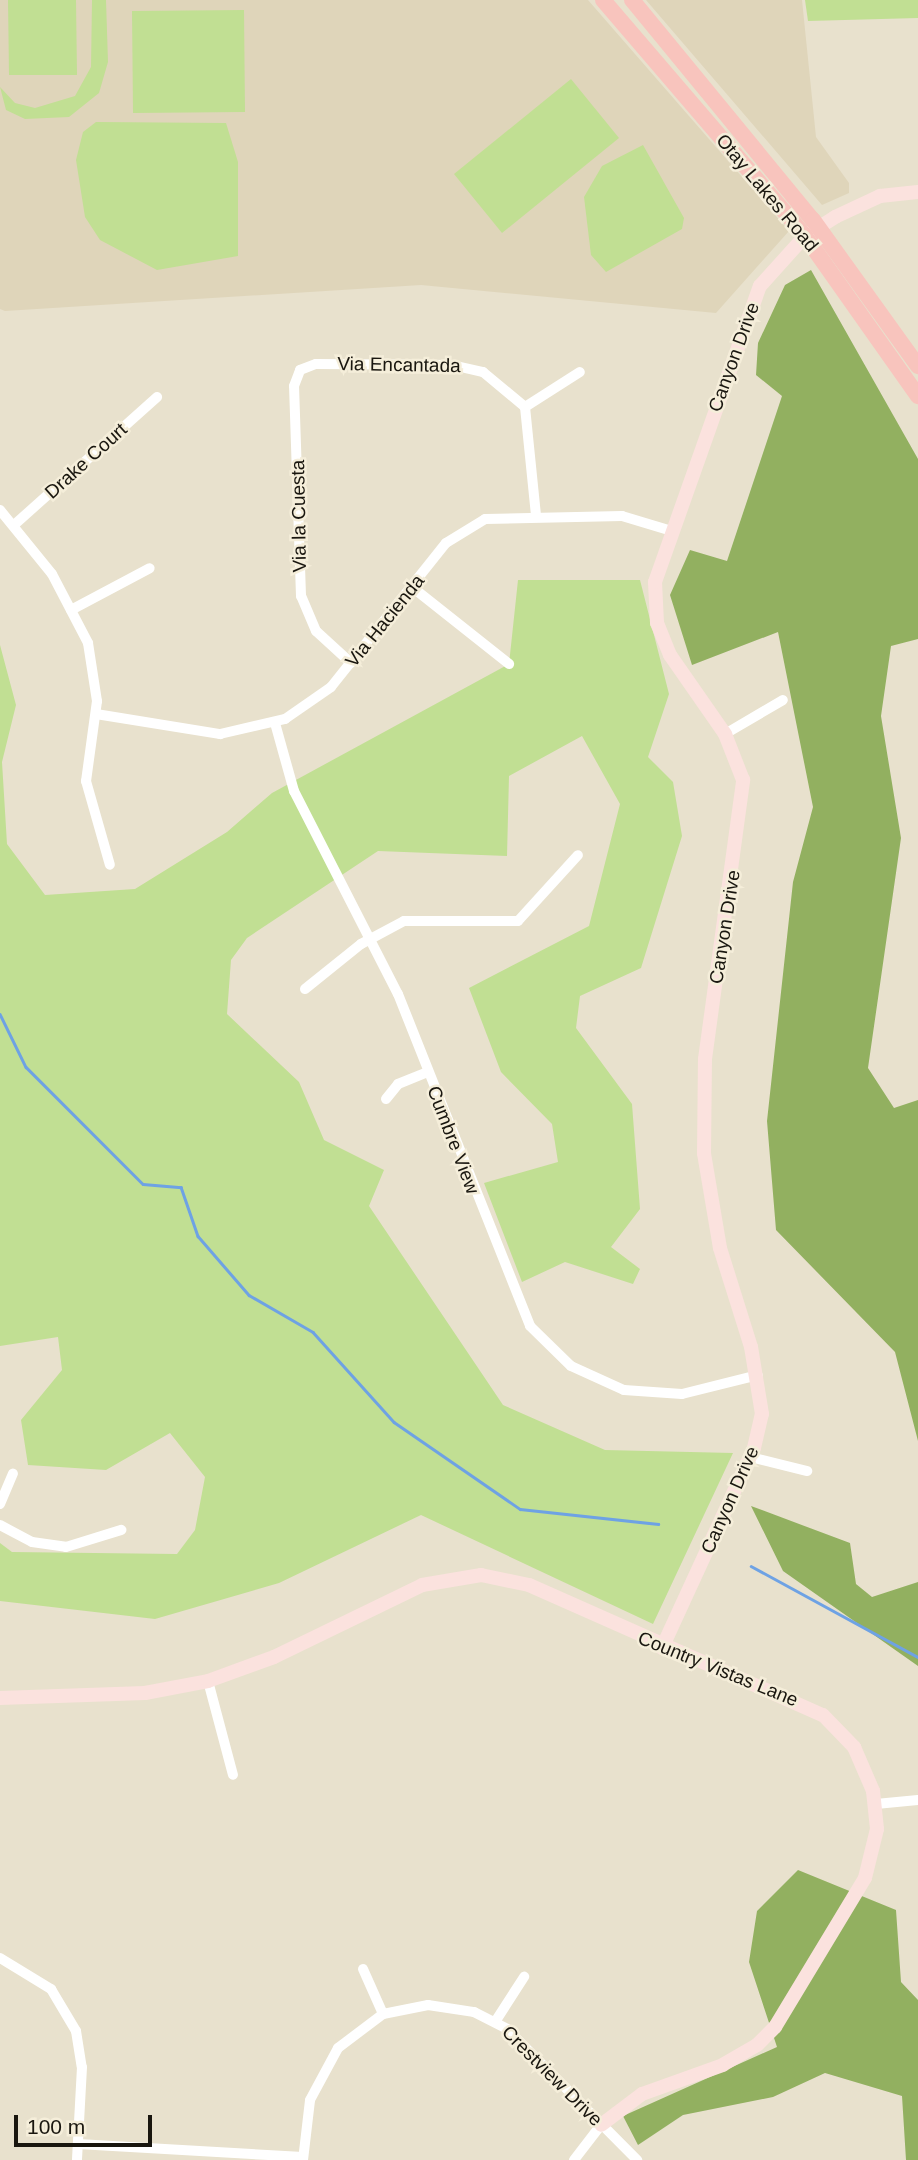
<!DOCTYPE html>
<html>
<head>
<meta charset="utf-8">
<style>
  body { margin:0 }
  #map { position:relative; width:918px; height:2160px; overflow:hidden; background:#e8e1cd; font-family:Arial,sans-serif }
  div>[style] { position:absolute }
  .built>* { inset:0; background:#dfd5ba }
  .green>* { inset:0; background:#c1df93 }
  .forest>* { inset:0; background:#92b060 }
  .stream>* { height:2.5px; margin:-1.25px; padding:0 1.25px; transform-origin:1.25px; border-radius:1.25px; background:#6ea2e4 }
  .street>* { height:10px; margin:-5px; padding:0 5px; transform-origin:5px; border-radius:5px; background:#fff }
  .secondary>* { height:14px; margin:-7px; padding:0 7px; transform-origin:7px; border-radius:7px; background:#fbe2de }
  .primary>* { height:16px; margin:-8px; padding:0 8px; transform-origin:8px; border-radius:8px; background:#f8c4bd }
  span { translate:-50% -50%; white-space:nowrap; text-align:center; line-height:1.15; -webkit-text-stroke:5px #f5eeda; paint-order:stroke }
  .street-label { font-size:19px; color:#19160f }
  .scale { position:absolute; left:14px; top:2115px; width:138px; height:32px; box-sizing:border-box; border:4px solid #19160f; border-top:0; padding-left:9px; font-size:21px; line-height:24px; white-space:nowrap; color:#19160f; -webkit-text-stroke:5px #f5eeda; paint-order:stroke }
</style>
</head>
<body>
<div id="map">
  <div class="built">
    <div style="clip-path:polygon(0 0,588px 0,789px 231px,716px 313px,421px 285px,5px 311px,0 309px)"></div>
    <div style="clip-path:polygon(646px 0,802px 0,816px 137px,849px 183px,849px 193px,822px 205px)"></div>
  </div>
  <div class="green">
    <div style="clip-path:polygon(8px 0,76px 0,77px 75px,9px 75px)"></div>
    <div style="clip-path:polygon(92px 0,106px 0,108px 62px,99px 93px,69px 117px,25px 119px,6px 110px,0 87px,15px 103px,35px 108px,75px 96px,91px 67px)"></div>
    <div style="clip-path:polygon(805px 0,918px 0,918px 18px,808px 21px)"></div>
    <div style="clip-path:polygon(244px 10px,245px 112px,133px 113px,132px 11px)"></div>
    <div style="clip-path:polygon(571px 79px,619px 138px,502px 233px,454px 174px)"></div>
    <div style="clip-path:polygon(96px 122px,226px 123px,238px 162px,238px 256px,157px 270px,100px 240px,85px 217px,76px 160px,83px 132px)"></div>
    <div style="clip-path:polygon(643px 145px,684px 218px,682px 229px,606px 272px,591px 255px,584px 197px,602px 166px)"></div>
    <div style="clip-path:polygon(518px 580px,640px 580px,669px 694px,648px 757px,673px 782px,682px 836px,641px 968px,580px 996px,576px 1028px,632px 1104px,640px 1209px,611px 1247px,640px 1269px,633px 1284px,565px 1262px,522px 1282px,484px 1183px,558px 1162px,552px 1124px,501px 1072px,469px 988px,589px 926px,620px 804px,582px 736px,509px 776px,507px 856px,378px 851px,247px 938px,231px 960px,227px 1014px,299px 1082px,324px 1140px,384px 1170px,369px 1206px,503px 1405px,605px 1450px,733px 1453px,653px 1624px,421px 1515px,279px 1583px,155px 1619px,0 1601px,0 1543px,12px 1552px,177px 1554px,195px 1530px,205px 1477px,170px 1433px,106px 1470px,28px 1465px,21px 1420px,62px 1370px,58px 1337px,0 1346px,0 645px,16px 705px,2px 762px,7px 844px,45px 895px,135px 889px,227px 832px,272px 793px,509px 664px)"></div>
  </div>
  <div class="forest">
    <div style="clip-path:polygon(811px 270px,918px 459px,918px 639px,891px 646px,881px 716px,901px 838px,868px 1068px,894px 1108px,918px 1100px,918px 1441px,895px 1352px,776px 1230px,767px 1121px,793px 882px,813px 807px,778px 632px,692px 665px,670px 595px,690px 550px,727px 561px,782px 396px,756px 375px,758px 343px,785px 285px)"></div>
    <div style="clip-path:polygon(751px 1506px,850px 1543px,856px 1584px,872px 1597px,918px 1582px,918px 1666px,783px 1571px)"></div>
    <div style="clip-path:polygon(798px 1870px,896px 1910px,901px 1982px,918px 2000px,918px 2160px,906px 2160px,902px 2096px,825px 2073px,773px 2097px,683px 2115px,638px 2145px,623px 2116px,777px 2047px,749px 1962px,757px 1911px)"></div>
  </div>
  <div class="stream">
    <div style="left:0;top:1014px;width:59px;rotate:63.9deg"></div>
    <div style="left:26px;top:1067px;width:165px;rotate:45deg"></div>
    <div style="left:143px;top:1184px;width:38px;rotate:5deg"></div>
    <div style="left:181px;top:1187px;width:52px;rotate:70.9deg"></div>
    <div style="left:198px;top:1236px;width:78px;rotate:49.2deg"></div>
    <div style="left:249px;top:1295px;width:74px;rotate:30deg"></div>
    <div style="left:313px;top:1332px;width:121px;rotate:48deg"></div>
    <div style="left:394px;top:1422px;width:153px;rotate:34.6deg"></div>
    <div style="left:520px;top:1509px;width:139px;rotate:6.2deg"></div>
    <div style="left:751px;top:1566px;width:190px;rotate:28.6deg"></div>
  </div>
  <div class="street">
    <div style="left:525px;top:407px;width:65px;rotate:-32.5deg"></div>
    <div style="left:0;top:510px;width:82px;rotate:50.9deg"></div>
    <div style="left:52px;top:574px;width:78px;rotate:62.4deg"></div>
    <div style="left:88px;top:643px;width:59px;rotate:81.2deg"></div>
    <div style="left:97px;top:701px;width:81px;rotate:97.8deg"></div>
    <div style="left:86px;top:781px;width:87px;rotate:74.1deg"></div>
    <div style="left:14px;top:525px;width:192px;rotate:-41.8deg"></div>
    <div style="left:412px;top:587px;width:124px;rotate:38.4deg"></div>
    <div style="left:71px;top:610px;width:89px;rotate:-28deg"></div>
    <div style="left:351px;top:663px;width:47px;rotate:-137.6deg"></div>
    <div style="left:316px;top:631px;width:38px;rotate:-113deg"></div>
    <div style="left:301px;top:596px;width:210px;rotate:-91.9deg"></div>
    <div style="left:294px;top:386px;width:17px;rotate:-69deg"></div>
    <div style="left:300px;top:370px;width:17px;rotate:-21deg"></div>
    <div style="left:316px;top:364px;width:136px;rotate:0.4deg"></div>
    <div style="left:452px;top:365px;width:32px;rotate:13deg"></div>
    <div style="left:483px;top:372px;width:55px;rotate:39.8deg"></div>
    <div style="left:525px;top:407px;width:109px;rotate:84.2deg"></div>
    <div style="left:96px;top:714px;width:126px;rotate:9.2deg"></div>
    <div style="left:220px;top:734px;width:67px;rotate:-13deg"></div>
    <div style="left:285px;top:719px;width:56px;rotate:-34.8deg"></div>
    <div style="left:331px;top:687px;width:184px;rotate:-51.4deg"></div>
    <div style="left:446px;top:543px;width:46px;rotate:-31.6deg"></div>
    <div style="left:485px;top:519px;width:137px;rotate:-1.3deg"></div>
    <div style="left:622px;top:516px;width:52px;rotate:16.7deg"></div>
    <div style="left:275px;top:723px;width:71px;rotate:74.4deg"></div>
    <div style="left:294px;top:791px;width:228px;rotate:62.9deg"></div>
    <div style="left:398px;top:994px;width:357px;rotate:68.3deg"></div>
    <div style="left:530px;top:1326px;width:57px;rotate:44.3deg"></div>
    <div style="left:571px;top:1366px;width:58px;rotate:24.4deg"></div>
    <div style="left:624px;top:1390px;width:58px;rotate:3.9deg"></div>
    <div style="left:682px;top:1394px;width:78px;rotate:-14deg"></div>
    <div style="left:725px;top:734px;width:67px;rotate:-30.4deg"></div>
    <div style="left:305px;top:989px;width:72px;rotate:-38.8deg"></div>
    <div style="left:361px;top:944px;width:49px;rotate:-28.1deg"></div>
    <div style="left:404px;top:921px;width:114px"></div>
    <div style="left:518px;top:921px;width:89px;rotate:-47.7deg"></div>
    <div style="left:386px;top:1099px;width:19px;rotate:-51deg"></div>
    <div style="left:398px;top:1084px;width:31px;rotate:-22deg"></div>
    <div style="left:750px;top:1457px;width:59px;rotate:13.8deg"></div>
    <div style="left:0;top:1504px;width:33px;rotate:-67deg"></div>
    <div style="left:0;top:1525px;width:36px;rotate:28deg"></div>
    <div style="left:32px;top:1542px;width:34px;rotate:8deg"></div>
    <div style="left:66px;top:1547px;width:58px;rotate:-17.2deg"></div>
    <div style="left:208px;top:1681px;width:97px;rotate:75.1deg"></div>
    <div style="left:876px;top:1804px;width:42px;rotate:-5.4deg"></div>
    <div style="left:0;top:1958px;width:60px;rotate:31.3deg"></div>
    <div style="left:51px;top:1989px;width:49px;rotate:59.2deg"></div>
    <div style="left:76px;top:2031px;width:36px;rotate:81deg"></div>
    <div style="left:82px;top:2067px;width:93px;rotate:93.1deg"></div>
    <div style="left:363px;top:1969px;width:49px;rotate:66deg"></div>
    <div style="left:495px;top:2022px;width:54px;rotate:-57.2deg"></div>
    <div style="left:78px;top:2144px;width:225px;rotate:3.3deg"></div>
    <div style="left:303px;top:2160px;width:60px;rotate:-83.3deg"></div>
    <div style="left:310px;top:2100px;width:59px;rotate:-61.7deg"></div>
    <div style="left:338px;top:2048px;width:56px;rotate:-37.1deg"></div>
    <div style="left:383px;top:2014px;width:46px;rotate:-11.3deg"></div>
    <div style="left:428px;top:2005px;width:47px;rotate:8.7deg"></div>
    <div style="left:474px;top:2012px;width:37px;rotate:27deg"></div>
    <div style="left:507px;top:2029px;width:185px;rotate:45.2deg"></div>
    <div style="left:574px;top:2160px;width:44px;rotate:-52.4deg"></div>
  </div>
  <div class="secondary">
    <div style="left:662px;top:1648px;width:220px;rotate:-65.3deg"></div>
    <div style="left:754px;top:1448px;width:35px;rotate:-77deg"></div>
    <div style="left:762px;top:1414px;width:68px;rotate:-99.3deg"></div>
    <div style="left:751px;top:1347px;width:104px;rotate:-107.4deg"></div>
    <div style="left:720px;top:1248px;width:96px;rotate:-99.6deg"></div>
    <div style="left:704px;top:1153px;width:94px;rotate:-89.4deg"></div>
    <div style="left:705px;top:1059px;width:282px;rotate:-82.2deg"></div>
    <div style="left:743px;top:780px;width:49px;rotate:-111.4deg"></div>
    <div style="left:725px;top:734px;width:96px;rotate:-124.8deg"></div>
    <div style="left:670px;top:655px;width:35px;rotate:-112deg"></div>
    <div style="left:657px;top:623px;width:41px;rotate:-92.8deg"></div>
    <div style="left:655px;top:582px;width:314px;rotate:-70.5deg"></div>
    <div style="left:760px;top:286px;width:67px;rotate:-48deg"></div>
    <div style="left:805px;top:236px;width:36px;rotate:-32deg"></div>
    <div style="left:835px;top:217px;width:50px;rotate:-25deg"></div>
    <div style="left:880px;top:196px;width:38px;rotate:-6deg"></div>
    <div style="left:0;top:1698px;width:145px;rotate:-2deg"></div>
    <div style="left:145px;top:1693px;width:64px;rotate:-10.8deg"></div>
    <div style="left:208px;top:1681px;width:70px;rotate:-20deg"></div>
    <div style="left:274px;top:1657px;width:165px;rotate:-25.9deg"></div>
    <div style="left:422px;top:1585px;width:60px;rotate:-9.6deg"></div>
    <div style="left:481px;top:1575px;width:49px;rotate:11.8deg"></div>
    <div style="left:529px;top:1585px;width:321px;rotate:23.9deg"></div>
    <div style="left:823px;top:1715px;width:45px;rotate:45.9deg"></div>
    <div style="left:854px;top:1747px;width:48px;rotate:66.6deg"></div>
    <div style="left:873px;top:1791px;width:38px;rotate:84deg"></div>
    <div style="left:877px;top:1829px;width:50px;rotate:103.8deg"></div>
    <div style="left:865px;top:1878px;width:174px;rotate:121.1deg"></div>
    <div style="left:775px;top:2027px;width:25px;rotate:135deg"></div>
    <div style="left:757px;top:2045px;width:39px;rotate:150deg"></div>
    <div style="left:723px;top:2065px;width:86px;rotate:160.3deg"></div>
    <div style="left:642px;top:2094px;width:51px;rotate:142.9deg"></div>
  </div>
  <div class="primary">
    <div style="left:603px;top:0;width:311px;rotate:49.4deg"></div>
    <div style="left:805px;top:236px;width:196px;rotate:54.8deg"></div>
    <div style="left:632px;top:0;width:285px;rotate:50.6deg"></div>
    <div style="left:813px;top:220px;width:180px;rotate:54.3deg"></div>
  </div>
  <div class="street-label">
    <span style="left:767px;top:193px;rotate:50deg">Otay Lakes Road</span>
    <span style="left:734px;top:357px;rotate:-70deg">Canyon Drive</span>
    <span style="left:399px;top:365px;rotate:1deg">Via Encantada</span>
    <span style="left:86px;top:461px;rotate:-42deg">Drake Court</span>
    <span style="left:299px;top:516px;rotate:-91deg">Via la Cuesta</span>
    <span style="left:385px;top:621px;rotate:-51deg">Via Hacienda</span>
    <span style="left:725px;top:927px;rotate:-81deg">Canyon Drive</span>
    <span style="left:453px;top:1140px;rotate:69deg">Cumbre View</span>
    <span style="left:730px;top:1500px;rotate:-66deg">Canyon Drive</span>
    <span style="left:718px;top:1669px;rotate:22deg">Country Vistas Lane</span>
    <span style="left:552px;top:2076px;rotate:45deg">Crestview Drive</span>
  </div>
  <div class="scale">100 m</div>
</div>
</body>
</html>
